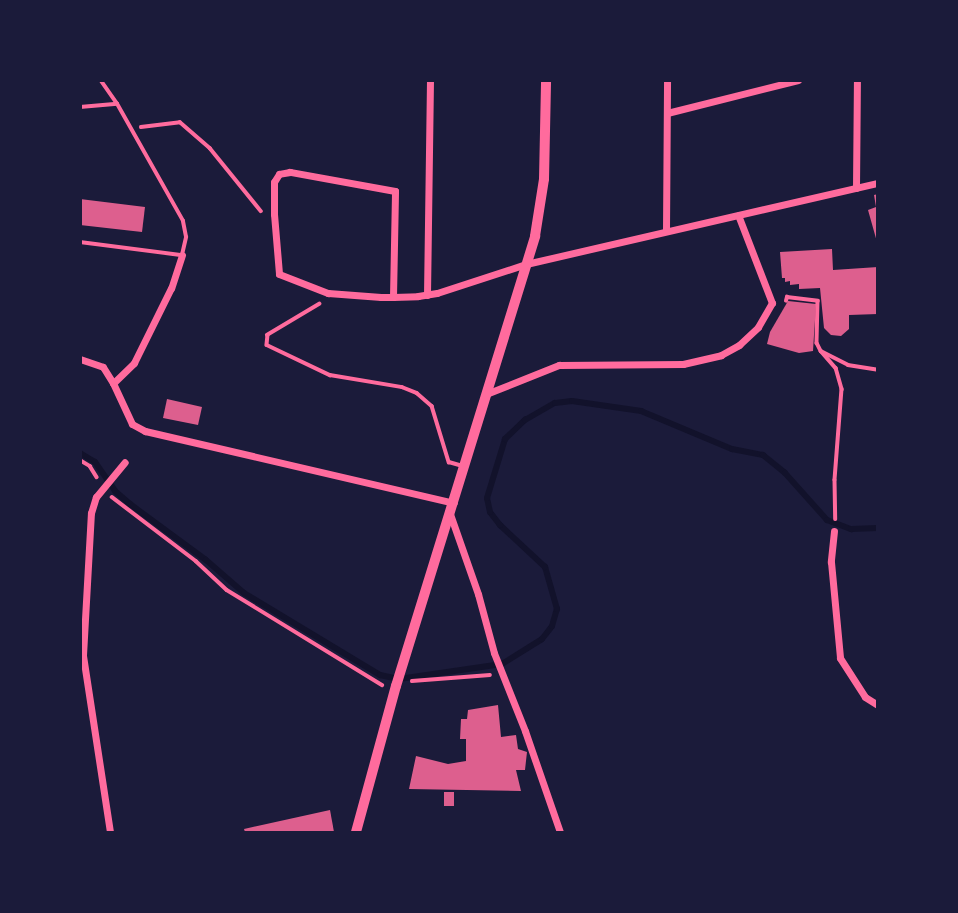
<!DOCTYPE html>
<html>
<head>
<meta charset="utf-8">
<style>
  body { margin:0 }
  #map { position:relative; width:958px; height:913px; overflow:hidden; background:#1b1b3a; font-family:"Alegreya Sans",sans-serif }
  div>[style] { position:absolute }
  .stream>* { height:6px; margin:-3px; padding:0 3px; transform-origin:3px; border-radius:3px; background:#12122b }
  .building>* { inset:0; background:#dd5f8e }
  .path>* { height:3.5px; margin:-1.75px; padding:0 1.75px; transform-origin:1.75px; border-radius:1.75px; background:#ff6b9d }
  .service>* { height:3.5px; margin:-1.75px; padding:0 1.75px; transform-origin:1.75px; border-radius:1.75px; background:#ff6b9d }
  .minor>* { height:7px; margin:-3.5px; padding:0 3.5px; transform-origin:3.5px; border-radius:3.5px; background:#ff6b9d }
  .tertiary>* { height:10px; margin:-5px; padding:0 5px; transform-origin:5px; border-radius:5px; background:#ff6b9d }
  span { translate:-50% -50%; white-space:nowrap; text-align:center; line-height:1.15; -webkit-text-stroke:5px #1b1b3a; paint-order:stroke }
  .frame { position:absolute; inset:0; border:82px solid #1b1b3a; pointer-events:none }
</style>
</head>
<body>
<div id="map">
  <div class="stream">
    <div style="left:80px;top:453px;width:17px;rotate:31deg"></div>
    <div style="left:95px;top:462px;width:35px;rotate:55deg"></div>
    <div style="left:115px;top:491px;width:20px;rotate:41deg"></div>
    <div style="left:130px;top:504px;width:94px;rotate:36.4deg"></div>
    <div style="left:206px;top:560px;width:50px;rotate:41deg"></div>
    <div style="left:244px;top:593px;width:159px;rotate:31.1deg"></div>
    <div style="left:380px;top:675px;width:19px;rotate:12deg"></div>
    <div style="left:399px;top:679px;width:104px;rotate:-8.3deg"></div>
    <div style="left:502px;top:664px;width:47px;rotate:-32deg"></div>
    <div style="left:542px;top:639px;width:16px;rotate:-52deg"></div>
    <div style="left:552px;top:626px;width:18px;rotate:-74deg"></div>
    <div style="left:557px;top:609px;width:44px;rotate:-105.9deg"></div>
    <div style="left:545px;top:567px;width:62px;rotate:-137deg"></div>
    <div style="left:500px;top:525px;width:16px;rotate:-128deg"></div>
    <div style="left:490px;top:512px;width:14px;rotate:-102deg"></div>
    <div style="left:487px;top:498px;width:62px;rotate:-73deg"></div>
    <div style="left:505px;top:439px;width:28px;rotate:-44deg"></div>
    <div style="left:525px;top:420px;width:34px;rotate:-30deg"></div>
    <div style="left:555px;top:403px;width:17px;rotate:-7deg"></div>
    <div style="left:572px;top:401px;width:70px;rotate:8.2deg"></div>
    <div style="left:641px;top:411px;width:99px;rotate:22.7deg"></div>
    <div style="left:732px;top:449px;width:32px;rotate:11deg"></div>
    <div style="left:763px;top:455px;width:28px;rotate:39deg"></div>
    <div style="left:785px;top:473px;width:63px;rotate:48.2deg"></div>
    <div style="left:827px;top:520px;width:26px;rotate:21deg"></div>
    <div style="left:851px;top:529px;width:27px;rotate:-2deg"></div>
  </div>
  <div class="building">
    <div style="clip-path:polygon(878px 194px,878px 242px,877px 242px,868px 210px,876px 207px,874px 195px)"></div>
    <div style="clip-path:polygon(80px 199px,145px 207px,142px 232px,80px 225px)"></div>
    <div style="clip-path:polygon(832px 249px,833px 270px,878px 267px,878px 314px,849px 315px,849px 329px,841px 336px,831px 335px,824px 328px,820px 288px,799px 289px,799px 284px,790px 285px,790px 281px,785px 282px,785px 278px,782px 278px,780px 252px)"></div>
    <div style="clip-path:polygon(788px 301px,816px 304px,813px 351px,799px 353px,767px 344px,770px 332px)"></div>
    <div style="clip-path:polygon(167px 399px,202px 407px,198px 425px,163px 418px)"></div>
    <div style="clip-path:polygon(498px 705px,501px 737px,516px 735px,518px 749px,527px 752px,525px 770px,516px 770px,521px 791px,409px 789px,416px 756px,448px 764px,466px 761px,466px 739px,460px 739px,461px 719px,467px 719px,468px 710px)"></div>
    <div style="clip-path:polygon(444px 792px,454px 792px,454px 806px,444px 806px)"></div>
    <div style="clip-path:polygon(330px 810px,334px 832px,245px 832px,244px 829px)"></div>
  </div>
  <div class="path">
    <div style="left:141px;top:127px;width:39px;rotate:-7deg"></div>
    <div style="left:180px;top:122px;width:40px;rotate:41deg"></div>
    <div style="left:210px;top:148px;width:81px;rotate:51deg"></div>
    <div style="left:786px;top:301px;width:4px;rotate:-76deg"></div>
    <div style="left:787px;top:297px;width:31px;rotate:7deg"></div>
    <div style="left:818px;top:301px;width:42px;rotate:91.4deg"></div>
    <div style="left:817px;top:343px;width:9px;rotate:63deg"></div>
    <div style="left:821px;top:351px;width:30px;rotate:27deg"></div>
    <div style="left:848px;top:365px;width:30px;rotate:9deg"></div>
    <div style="left:821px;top:351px;width:23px;rotate:49deg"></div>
    <div style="left:836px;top:368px;width:22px;rotate:74deg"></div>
    <div style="left:842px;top:389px;width:91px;rotate:94.4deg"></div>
    <div style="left:835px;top:480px;width:39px;rotate:89deg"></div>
    <div style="left:80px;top:460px;width:12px;rotate:31deg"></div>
    <div style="left:90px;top:466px;width:13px;rotate:58deg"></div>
    <div style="left:112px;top:497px;width:106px;rotate:37.3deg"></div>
    <div style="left:196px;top:561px;width:42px;rotate:43.1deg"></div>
    <div style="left:227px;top:590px;width:182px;rotate:31.5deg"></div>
    <div style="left:412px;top:681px;width:78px;rotate:-4.4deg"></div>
  </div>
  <div class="service">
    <div style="left:80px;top:107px;width:37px;rotate:-5deg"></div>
    <div style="left:80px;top:242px;width:103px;rotate:7.3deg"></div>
    <div style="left:182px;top:255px;width:18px;rotate:-77deg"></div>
    <div style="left:186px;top:237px;width:16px;rotate:-101deg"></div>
    <div style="left:183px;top:221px;width:134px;rotate:-119.4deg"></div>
    <div style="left:117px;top:104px;width:29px;rotate:-125deg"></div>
    <div style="left:320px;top:304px;width:61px;rotate:149.2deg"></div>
    <div style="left:268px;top:335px;width:10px;rotate:96deg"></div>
    <div style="left:267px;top:345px;width:70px;rotate:25.5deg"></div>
    <div style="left:330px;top:375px;width:73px;rotate:9.5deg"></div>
    <div style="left:402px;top:387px;width:16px;rotate:22deg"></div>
    <div style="left:417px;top:393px;width:20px;rotate:41deg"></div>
    <div style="left:432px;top:406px;width:59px;rotate:73.1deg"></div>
    <div style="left:449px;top:462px;width:15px;rotate:16deg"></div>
  </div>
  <div class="minor">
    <div style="left:667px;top:113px;width:135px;rotate:-14.1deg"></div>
    <div style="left:856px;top:188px;width:108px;rotate:-89.5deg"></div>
    <div style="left:666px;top:231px;width:151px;rotate:-89.6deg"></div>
    <div style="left:182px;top:255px;width:35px;rotate:108deg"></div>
    <div style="left:171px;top:288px;width:84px;rotate:116.3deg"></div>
    <div style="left:134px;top:363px;width:29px;rotate:136deg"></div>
    <div style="left:113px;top:383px;width:45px;rotate:65.1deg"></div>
    <div style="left:132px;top:424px;width:15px;rotate:28deg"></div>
    <div style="left:145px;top:431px;width:317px;rotate:13.1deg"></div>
    <div style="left:427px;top:295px;width:215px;rotate:-89.2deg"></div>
    <div style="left:393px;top:297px;width:106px;rotate:-88.9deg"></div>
    <div style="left:395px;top:191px;width:107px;rotate:-169.7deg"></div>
    <div style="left:290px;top:172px;width:11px;rotate:170deg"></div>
    <div style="left:279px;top:174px;width:9px;rotate:122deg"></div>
    <div style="left:274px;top:182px;width:32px;rotate:90deg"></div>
    <div style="left:274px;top:214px;width:60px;rotate:85.2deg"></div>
    <div style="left:279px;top:274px;width:53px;rotate:21.2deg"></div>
    <div style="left:328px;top:293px;width:53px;rotate:4.3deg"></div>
    <div style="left:381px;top:297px;width:12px"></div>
    <div style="left:393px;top:297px;width:25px;rotate:-2deg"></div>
    <div style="left:418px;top:296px;width:19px;rotate:-9deg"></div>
    <div style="left:437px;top:293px;width:94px;rotate:-18deg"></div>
    <div style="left:526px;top:264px;width:361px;rotate:-13deg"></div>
    <div style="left:80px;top:359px;width:24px;rotate:19deg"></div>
    <div style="left:103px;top:367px;width:19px;rotate:58deg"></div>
    <div style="left:486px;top:394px;width:79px;rotate:-21.7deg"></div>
    <div style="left:559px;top:365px;width:124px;rotate:-0.5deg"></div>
    <div style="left:683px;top:364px;width:39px;rotate:-13deg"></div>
    <div style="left:721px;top:355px;width:21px;rotate:-29deg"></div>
    <div style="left:739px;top:345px;width:26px;rotate:-43deg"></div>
    <div style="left:758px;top:327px;width:28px;rotate:-60deg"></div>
    <div style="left:772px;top:303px;width:94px;rotate:-111.1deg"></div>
    <div style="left:450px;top:514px;width:85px;rotate:70.7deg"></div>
    <div style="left:478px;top:594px;width:61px;rotate:74.8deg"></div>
    <div style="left:494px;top:653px;width:84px;rotate:68.3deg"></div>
    <div style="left:525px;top:731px;width:107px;rotate:70.9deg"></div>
    <div style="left:834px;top:531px;width:31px;rotate:96deg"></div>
    <div style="left:831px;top:562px;width:96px;rotate:84.6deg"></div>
    <div style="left:840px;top:658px;width:46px;rotate:57.3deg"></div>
    <div style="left:865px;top:697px;width:15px;rotate:32deg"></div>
    <div style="left:110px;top:832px;width:179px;rotate:-98.7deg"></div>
    <div style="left:83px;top:655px;width:142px;rotate:-86.8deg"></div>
    <div style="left:91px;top:513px;width:17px;rotate:-73deg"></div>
    <div style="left:96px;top:497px;width:45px;rotate:-50.4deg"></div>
  </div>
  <div class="tertiary">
    <div style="left:356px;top:832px;width:151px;rotate:-74.7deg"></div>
    <div style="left:396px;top:686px;width:471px;rotate:-72.8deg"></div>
    <div style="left:535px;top:236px;width:58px;rotate:-81deg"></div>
    <div style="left:544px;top:179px;width:99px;rotate:-88.8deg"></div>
  </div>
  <div class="frame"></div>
</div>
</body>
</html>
